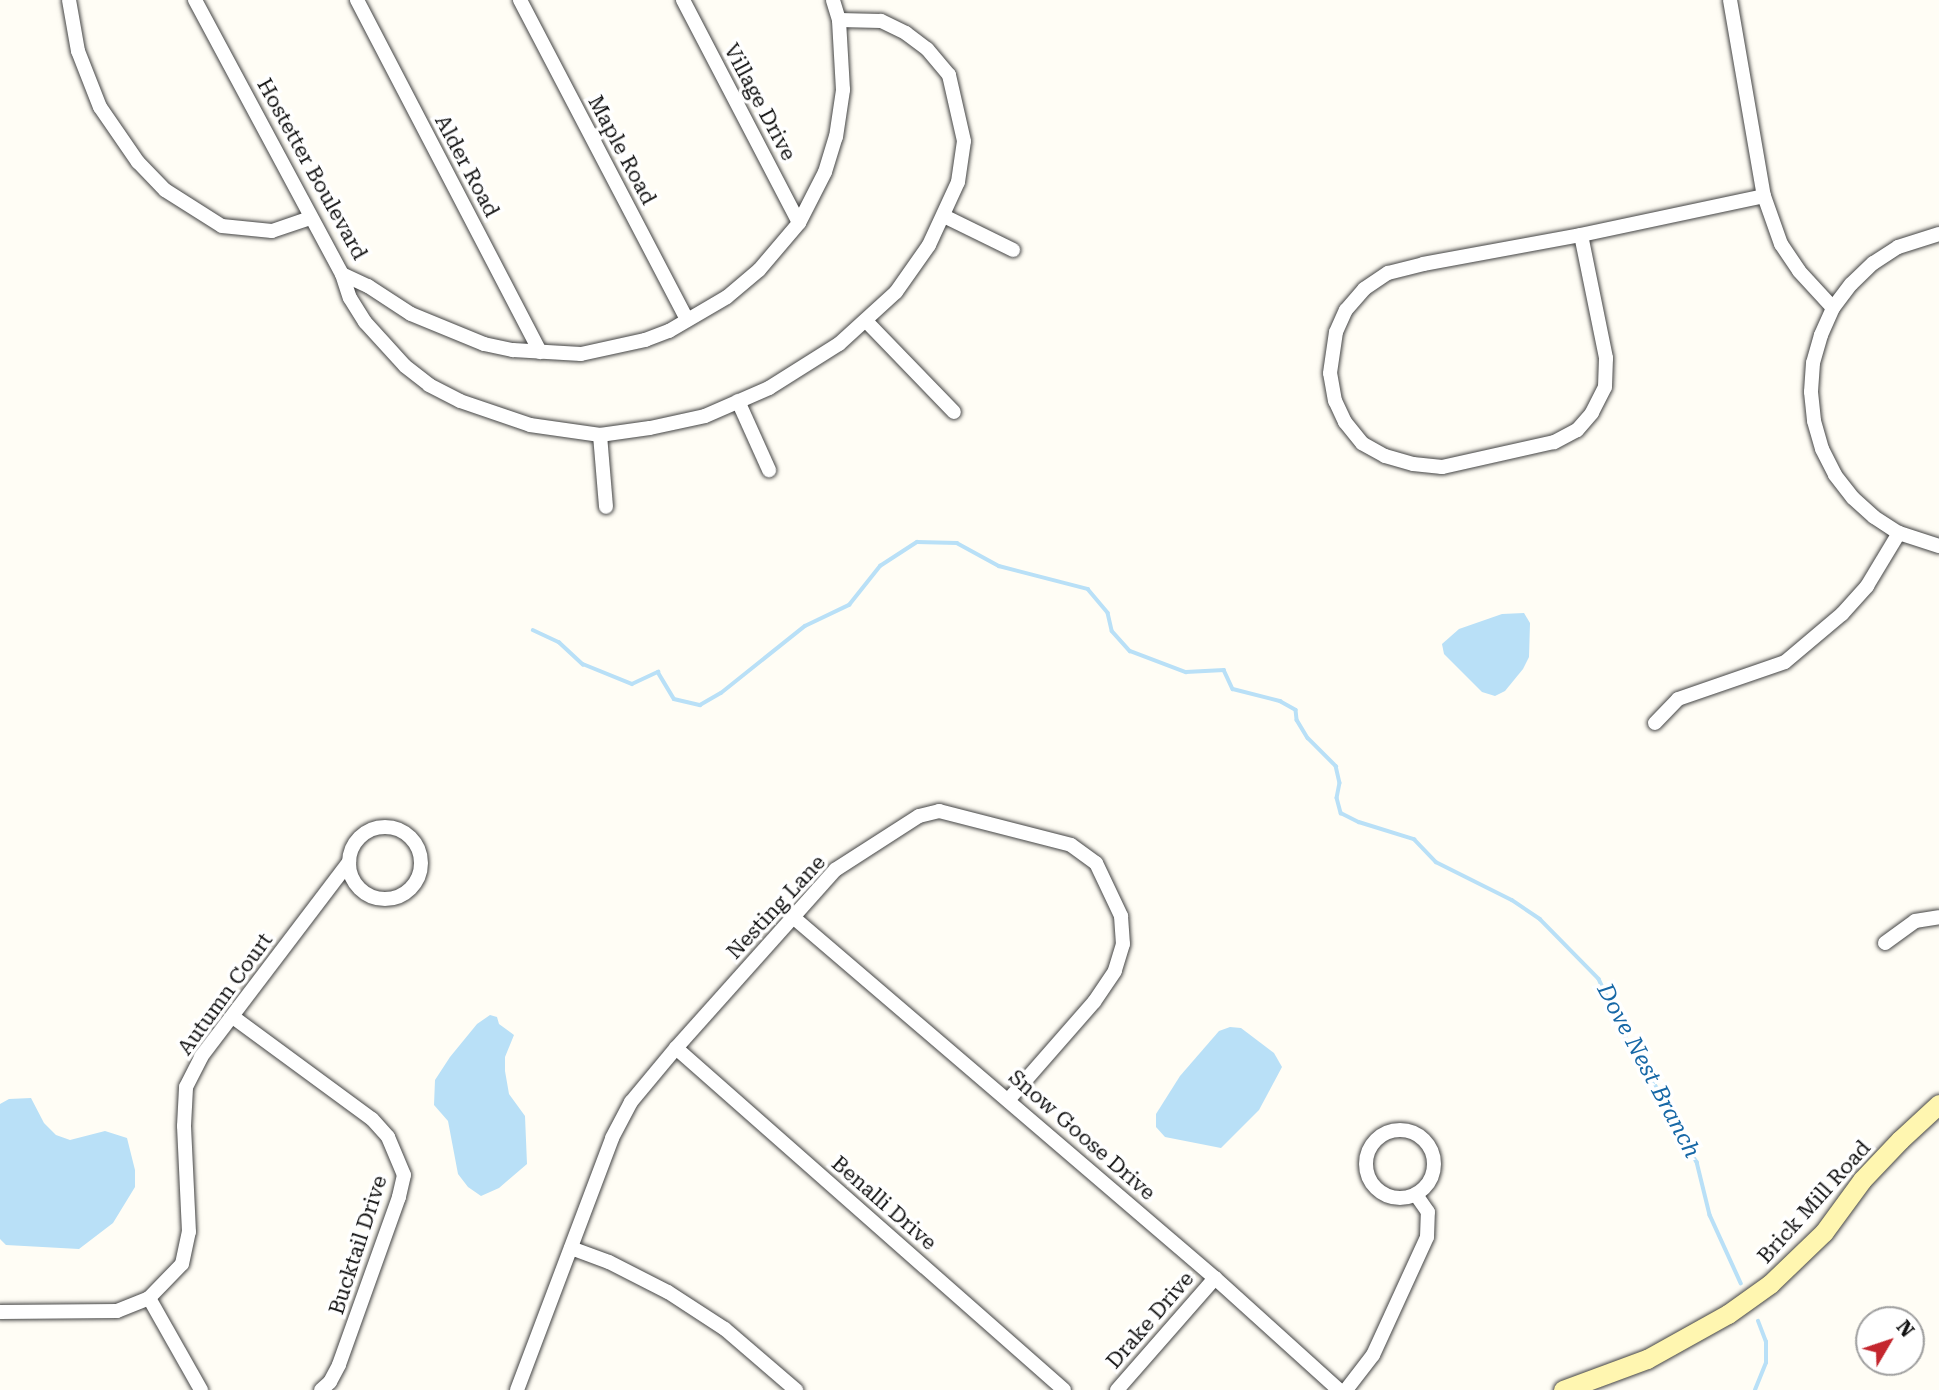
<!DOCTYPE html>
<html>
<head>
<meta charset="utf-8">
<style>
  body { margin:0 }
  #map { position:relative; width:1939px; height:1390px; overflow:hidden; background:#fffdf5; font-family:"Roboto Serif",serif }
  div>[style] { position:absolute }
  .water>* { inset:0; background:#b9e0f7 }
  .stream>* { height:3.5px; margin:-1.75px; padding:0 1.75px; transform-origin:1.75px; border-radius:1.75px; background:#b9e0f7 }
  .roads { filter:drop-shadow(0 0 2px #444) drop-shadow(0 0 2px #444) }
  .street>* { height:14px; margin:-7px; padding:0 7px; transform-origin:7px; border-radius:7px; background:#fff }
  .street>.ring { margin:-7px; padding:0; box-sizing:content-box; background:none; border:14px solid #fff; border-radius:50% }
  .secondary>* { height:19px; margin:-9.5px; padding:0 9.5px; transform-origin:9.5px; border-radius:9.5px; background:#fff6b0 }
  span { translate:-50% -50%; white-space:nowrap; text-align:center; line-height:1.15; -webkit-text-stroke:7px #fff; paint-order:stroke }
  .street-label { font-size:21px; color:#111 }
  .water-label { font-size:23px; color:#1768a6; font-style:italic }
  .north { position:absolute; left:1855px; top:1306px; width:70px; height:70px; box-sizing:border-box; background:#fff; border:2px solid #a0a0a0; border-radius:50%; rotate:51deg; font-size:19px; font-weight:700; line-height:28px; text-align:center; color:#111 }
  .north::after { content:''; display:block; margin:auto; width:24px; height:32px; background:#c4262e; clip-path:polygon(50% 0,100% 100%,50% 72%,0 100%) }
</style>
</head>
<body>
<div id="map">
  <div class="water">
    <div style="clip-path:polygon(1524px 613px,1530px 623px,1529px 657px,1523px 669px,1505px 691px,1495px 696px,1482px 692px,1444px 654px,1442px 644px,1459px 629px,1502px 614px)"></div>
    <div style="clip-path:polygon(490px 1015px,497px 1017px,499px 1024px,514px 1035px,505px 1057px,505px 1071px,509px 1094px,525px 1116px,527px 1164px,499px 1188px,481px 1196px,468px 1187px,458px 1174px,448px 1121px,434px 1105px,435px 1080px,450px 1057px,477px 1024px)"></div>
    <div style="clip-path:polygon(1230px 1027px,1241px 1028px,1274px 1053px,1282px 1067px,1259px 1110px,1221px 1148px,1165px 1137px,1156px 1127px,1156px 1114px,1180px 1076px,1219px 1031px)"></div>
    <div style="clip-path:polygon(31px 1098px,44px 1123px,56px 1135px,70px 1140px,105px 1131px,127px 1138px,135px 1170px,135px 1187px,113px 1223px,79px 1249px,6px 1245px,0 1239px,0 1104px,9px 1099px)"></div>
  </div>
  <div class="stream">
    <div style="left:533px;top:630px;width:29px;rotate:25deg"></div>
    <div style="left:559px;top:642px;width:33px;rotate:43deg"></div>
    <div style="left:583px;top:664px;width:53px;rotate:22.2deg"></div>
    <div style="left:632px;top:684px;width:29px;rotate:-25deg"></div>
    <div style="left:658px;top:672px;width:31px;rotate:59deg"></div>
    <div style="left:674px;top:699px;width:27px;rotate:13deg"></div>
    <div style="left:700px;top:705px;width:24px;rotate:-30deg"></div>
    <div style="left:721px;top:693px;width:107px;rotate:-38.6deg"></div>
    <div style="left:805px;top:626px;width:49px;rotate:-25.5deg"></div>
    <div style="left:849px;top:605px;width:50px;rotate:-51.5deg"></div>
    <div style="left:880px;top:566px;width:44px;rotate:-33deg"></div>
    <div style="left:917px;top:542px;width:40px;rotate:1.4deg"></div>
    <div style="left:957px;top:543px;width:48px;rotate:28.7deg"></div>
    <div style="left:999px;top:566px;width:92px;rotate:14.5deg"></div>
    <div style="left:1088px;top:589px;width:31px;rotate:50deg"></div>
    <div style="left:1108px;top:613px;width:18px;rotate:77deg"></div>
    <div style="left:1112px;top:631px;width:27px;rotate:48deg"></div>
    <div style="left:1130px;top:651px;width:60px;rotate:20.6deg"></div>
    <div style="left:1186px;top:672px;width:38px;rotate:-3deg"></div>
    <div style="left:1224px;top:670px;width:21px;rotate:65deg"></div>
    <div style="left:1233px;top:689px;width:49px;rotate:14.3deg"></div>
    <div style="left:1280px;top:701px;width:18px;rotate:29deg"></div>
    <div style="left:1296px;top:710px;width:10px;rotate:84deg"></div>
    <div style="left:1297px;top:720px;width:21px;rotate:59deg"></div>
    <div style="left:1308px;top:738px;width:40px;rotate:45deg"></div>
    <div style="left:1336px;top:766px;width:17px;rotate:77deg"></div>
    <div style="left:1340px;top:783px;width:15px;rotate:101deg"></div>
    <div style="left:1337px;top:798px;width:16px;rotate:75deg"></div>
    <div style="left:1341px;top:813px;width:20px;rotate:27deg"></div>
    <div style="left:1359px;top:822px;width:58px;rotate:17.2deg"></div>
    <div style="left:1414px;top:839px;width:32px;rotate:46deg"></div>
    <div style="left:1436px;top:862px;width:85px;rotate:26.6deg"></div>
    <div style="left:1512px;top:900px;width:34px;rotate:34deg"></div>
    <div style="left:1540px;top:919px;width:84px;rotate:45.5deg"></div>
    <div style="left:1599px;top:979px;width:84px;rotate:65.3deg"></div>
    <div style="left:1634px;top:1055px;width:54px;rotate:54.8deg"></div>
    <div style="left:1665px;top:1099px;width:22px;rotate:80deg"></div>
    <div style="left:1669px;top:1121px;width:50px;rotate:55.7deg"></div>
    <div style="left:1697px;top:1162px;width:55px;rotate:76.2deg"></div>
    <div style="left:1710px;top:1215px;width:75px;rotate:65.5deg"></div>
    <div style="left:1755px;top:1390px;width:29px;rotate:-68deg"></div>
    <div style="left:1766px;top:1363px;width:21px;rotate:-90deg"></div>
    <div style="left:1766px;top:1342px;width:22px;rotate:-111deg"></div>
  </div>
  <div class="roads">
    <div class="street">
      <div style="left:69px;top:0;width:52px;rotate:80deg"></div>
      <div style="left:78px;top:51px;width:60px;rotate:68.6deg"></div>
      <div style="left:100px;top:107px;width:67px;rotate:55.4deg"></div>
      <div style="left:138px;top:162px;width:39px;rotate:46deg"></div>
      <div style="left:165px;top:190px;width:67px;rotate:32.3deg"></div>
      <div style="left:222px;top:226px;width:50px;rotate:5.7deg"></div>
      <div style="left:272px;top:231px;width:40px;rotate:-18.9deg"></div>
      <div style="left:195px;top:0;width:311px;rotate:61.8deg"></div>
      <div style="left:342px;top:274px;width:29px;rotate:25deg"></div>
      <div style="left:368px;top:286px;width:51px;rotate:33.1deg"></div>
      <div style="left:411px;top:314px;width:79px;rotate:22.3deg"></div>
      <div style="left:484px;top:344px;width:30px;rotate:12deg"></div>
      <div style="left:513px;top:350px;width:68px;rotate:3.4deg"></div>
      <div style="left:581px;top:354px;width:66px;rotate:-12.3deg"></div>
      <div style="left:645px;top:340px;width:26px;rotate:-21deg"></div>
      <div style="left:669px;top:331px;width:67px;rotate:-30.4deg"></div>
      <div style="left:727px;top:297px;width:42px;rotate:-40.2deg"></div>
      <div style="left:759px;top:270px;width:62px;rotate:-49.6deg"></div>
      <div style="left:799px;top:223px;width:57px;rotate:-63deg"></div>
      <div style="left:825px;top:172px;width:37px;rotate:-73deg"></div>
      <div style="left:836px;top:137px;width:48px;rotate:-81.5deg"></div>
      <div style="left:843px;top:90px;width:70px;rotate:-93.3deg"></div>
      <div style="left:839px;top:20px;width:21px;rotate:-107deg"></div>
      <div style="left:357px;top:0;width:397px;rotate:62.5deg"></div>
      <div style="left:520px;top:0;width:361px;rotate:62.4deg"></div>
      <div style="left:683px;top:0;width:251px;rotate:62.5deg"></div>
      <div style="left:1730px;top:0;width:199px;rotate:80.2deg"></div>
      <div style="left:1764px;top:196px;width:51px;rotate:70.5deg"></div>
      <div style="left:1781px;top:244px;width:32px;rotate:56deg"></div>
      <div style="left:1799px;top:271px;width:50px;rotate:47.4deg"></div>
      <div style="left:944px;top:216px;width:77px;rotate:26.2deg"></div>
      <div style="left:1939px;top:234px;width:43px;rotate:162.4deg"></div>
      <div style="left:1898px;top:247px;width:30px;rotate:147deg"></div>
      <div style="left:1873px;top:263px;width:30px;rotate:136deg"></div>
      <div style="left:1851px;top:284px;width:30px;rotate:127deg"></div>
      <div style="left:1833px;top:308px;width:30px;rotate:114deg"></div>
      <div style="left:1821px;top:335px;width:29px;rotate:106deg"></div>
      <div style="left:1813px;top:363px;width:29px;rotate:94deg"></div>
      <div style="left:1811px;top:392px;width:29px;rotate:84deg"></div>
      <div style="left:1814px;top:421px;width:29px;rotate:74deg"></div>
      <div style="left:1822px;top:449px;width:29px;rotate:63deg"></div>
      <div style="left:1835px;top:475px;width:29px;rotate:52deg"></div>
      <div style="left:1853px;top:498px;width:28px;rotate:42deg"></div>
      <div style="left:1874px;top:517px;width:30px;rotate:33deg"></div>
      <div style="left:1899px;top:533px;width:42px;rotate:18deg"></div>
      <div style="left:1581px;top:235px;width:126px;rotate:78.5deg"></div>
      <div style="left:1606px;top:358px;width:29px;rotate:92deg"></div>
      <div style="left:1605px;top:387px;width:29px;rotate:117deg"></div>
      <div style="left:1592px;top:413px;width:23px;rotate:131deg"></div>
      <div style="left:1577px;top:430px;width:26px;rotate:152deg"></div>
      <div style="left:1554px;top:442px;width:115px;rotate:167.4deg"></div>
      <div style="left:1442px;top:467px;width:29px;rotate:-174deg"></div>
      <div style="left:1413px;top:464px;width:29px;rotate:-164deg"></div>
      <div style="left:1385px;top:456px;width:26px;rotate:-151deg"></div>
      <div style="left:1362px;top:443px;width:27px;rotate:-129deg"></div>
      <div style="left:1345px;top:422px;width:23px;rotate:-115deg"></div>
      <div style="left:1335px;top:401px;width:28px;rotate:-100deg"></div>
      <div style="left:1330px;top:373px;width:41px;rotate:-81.7deg"></div>
      <div style="left:1336px;top:332px;width:24px;rotate:-66deg"></div>
      <div style="left:1346px;top:310px;width:28px;rotate:-49deg"></div>
      <div style="left:1364px;top:289px;width:29px;rotate:-34deg"></div>
      <div style="left:1388px;top:273px;width:36px;rotate:-14deg"></div>
      <div style="left:1423px;top:264px;width:161px;rotate:-10.4deg"></div>
      <div style="left:1581px;top:235px;width:187px;rotate:-12deg"></div>
      <div style="left:342px;top:274px;width:25px;rotate:72deg"></div>
      <div style="left:350px;top:298px;width:28px;rotate:58deg"></div>
      <div style="left:365px;top:322px;width:59px;rotate:47.7deg"></div>
      <div style="left:405px;top:366px;width:31px;rotate:38deg"></div>
      <div style="left:429px;top:385px;width:35px;rotate:27deg"></div>
      <div style="left:460px;top:401px;width:74px;rotate:18.9deg"></div>
      <div style="left:530px;top:425px;width:71px;rotate:8.1deg"></div>
      <div style="left:600px;top:435px;width:50px;rotate:-8deg"></div>
      <div style="left:650px;top:428px;width:56px;rotate:-12.3deg"></div>
      <div style="left:705px;top:416px;width:70px;rotate:-23.6deg"></div>
      <div style="left:769px;top:388px;width:83px;rotate:-32.2deg"></div>
      <div style="left:839px;top:344px;width:77px;rotate:-42.4deg"></div>
      <div style="left:896px;top:292px;width:57px;rotate:-54.9deg"></div>
      <div style="left:929px;top:245px;width:69px;rotate:-65.3deg"></div>
      <div style="left:958px;top:182px;width:41px;rotate:-81.7deg"></div>
      <div style="left:964px;top:141px;width:68px;rotate:-102.8deg"></div>
      <div style="left:949px;top:75px;width:34px;rotate:-130deg"></div>
      <div style="left:927px;top:49px;width:26px;rotate:-143deg"></div>
      <div style="left:906px;top:33px;width:28px;rotate:-154deg"></div>
      <div style="left:881px;top:21px;width:42px;rotate:-178.6deg"></div>
      <div style="left:867px;top:322px;width:125px;rotate:46deg"></div>
      <div style="left:738px;top:401px;width:76px;rotate:65.8deg"></div>
      <div style="left:600px;top:435px;width:72px;rotate:85.2deg"></div>
      <div style="left:1655px;top:723px;width:33px;rotate:-46deg"></div>
      <div style="left:1678px;top:699px;width:113px;rotate:-19.1deg"></div>
      <div style="left:1785px;top:662px;width:75px;rotate:-40.1deg"></div>
      <div style="left:1842px;top:614px;width:38px;rotate:-48deg"></div>
      <div style="left:1867px;top:586px;width:62px;rotate:-58.9deg"></div>
      <div class="ring" style="left:349px;top:827px;width:58px;height:58px"></div>
      <div style="left:793px;top:917px;width:555px;rotate:40.55deg"></div>
      <div style="left:1215px;top:1278px;width:167px;rotate:42.1deg"></div>
      <div style="left:1885px;top:943px;width:37px;rotate:-36deg"></div>
      <div style="left:1915px;top:921px;width:24px;rotate:-9deg"></div>
      <div style="left:233px;top:1017px;width:172px;rotate:36.3deg"></div>
      <div style="left:372px;top:1119px;width:24px;rotate:48deg"></div>
      <div style="left:388px;top:1137px;width:41px;rotate:67.2deg"></div>
      <div style="left:404px;top:1175px;width:23px;rotate:103deg"></div>
      <div style="left:399px;top:1197px;width:178px;rotate:109.7deg"></div>
      <div style="left:339px;top:1365px;width:19px;rotate:118deg"></div>
      <div style="left:330px;top:1382px;width:12px;rotate:138deg"></div>
      <div style="left:676px;top:1048px;width:517px;rotate:41.39deg"></div>
      <div class="ring" style="left:1366px;top:1130px;width:54px;height:54px"></div>
      <div style="left:571px;top:1248px;width:40px;rotate:20.2deg"></div>
      <div style="left:609px;top:1262px;width:66px;rotate:27deg"></div>
      <div style="left:668px;top:1292px;width:68px;rotate:33deg"></div>
      <div style="left:725px;top:1329px;width:94px;rotate:40.7deg"></div>
      <div style="left:149px;top:1298px;width:106px;rotate:60.5deg"></div>
      <div style="left:0;top:1312px;width:117px;rotate:-0.5deg"></div>
      <div style="left:117px;top:1311px;width:35px;rotate:-22deg"></div>
      <div style="left:149px;top:1298px;width:47px;rotate:-45.9deg"></div>
      <div style="left:182px;top:1264px;width:33px;rotate:-78deg"></div>
      <div style="left:189px;top:1232px;width:106px;rotate:-92.7deg"></div>
      <div style="left:184px;top:1126px;width:39px;rotate:-87deg"></div>
      <div style="left:186px;top:1087px;width:34px;rotate:-63deg"></div>
      <div style="left:201px;top:1057px;width:245px;rotate:-52.8deg"></div>
      <div style="left:517px;top:1390px;width:269px;rotate:-69.3deg"></div>
      <div style="left:612px;top:1138px;width:41px;rotate:-62.2deg"></div>
      <div style="left:631px;top:1102px;width:70px;rotate:-50.2deg"></div>
      <div style="left:676px;top:1048px;width:239px;rotate:-48.2deg"></div>
      <div style="left:835px;top:870px;width:100px;rotate:-32.7deg"></div>
      <div style="left:919px;top:816px;width:21px;rotate:-14deg"></div>
      <div style="left:939px;top:811px;width:136px;rotate:14.4deg"></div>
      <div style="left:1071px;top:845px;width:31px;rotate:36deg"></div>
      <div style="left:1096px;top:863px;width:59px;rotate:64.7deg"></div>
      <div style="left:1121px;top:916px;width:28px;rotate:86deg"></div>
      <div style="left:1123px;top:944px;width:28px;rotate:107deg"></div>
      <div style="left:1115px;top:971px;width:37px;rotate:124deg"></div>
      <div style="left:1094px;top:1002px;width:129px;rotate:131.2deg"></div>
      <div style="left:1117px;top:1390px;width:149px;rotate:-48.8deg"></div>
      <div style="left:1346px;top:1390px;width:44px;rotate:-52.4deg"></div>
      <div style="left:1373px;top:1355px;width:130px;rotate:-65.4deg"></div>
      <div style="left:1427px;top:1237px;width:25px;rotate:-88deg"></div>
      <div style="left:1428px;top:1212px;width:21px;rotate:-125deg"></div>
    </div>
    <div class="secondary">
      <div style="left:1563px;top:1390px;width:90px;rotate:-20.3deg"></div>
      <div style="left:1647px;top:1359px;width:93px;rotate:-29.1deg"></div>
      <div style="left:1728px;top:1314px;width:52px;rotate:-35.5deg"></div>
      <div style="left:1770px;top:1284px;width:75px;rotate:-43.9deg"></div>
      <div style="left:1824px;top:1232px;width:64px;rotate:-53.8deg"></div>
      <div style="left:1862px;top:1180px;width:55px;rotate:-46.5deg"></div>
      <div style="left:1900px;top:1140px;width:53px;rotate:-42.7deg"></div>
    </div>
  </div>
  <div class="street-label">
    <span style="left:760px;top:102px;rotate:62deg">Village Drive</span>
    <span style="left:622px;top:150px;rotate:62deg">Maple Road</span>
    <span style="left:467px;top:166px;rotate:62deg">Alder Road</span>
    <span style="left:312px;top:169px;rotate:61deg">Hostetter Boulevard</span>
    <span style="left:776px;top:907px;rotate:-47deg">Nesting Lane</span>
    <span style="left:225px;top:994px;rotate:-54deg">Autumn Court</span>
    <span style="left:1082px;top:1135px;rotate:41deg">Snow Goose Drive</span>
    <span style="left:1814px;top:1202px;rotate:-48deg">Brick Mill Road</span>
    <span style="left:884px;top:1203px;rotate:41deg">Benalli Drive</span>
    <span style="left:358px;top:1245px;rotate:-72deg">Bucktail Drive</span>
    <span style="left:1150px;top:1320px;rotate:-49deg">Drake Drive</span>
  </div>
  <div class="water-label">
    <span style="left:1648px;top:1071px;rotate:62deg">Dove Nest Branch</span>
  </div>
  <div class="north">N</div>
</div>
</body>
</html>
